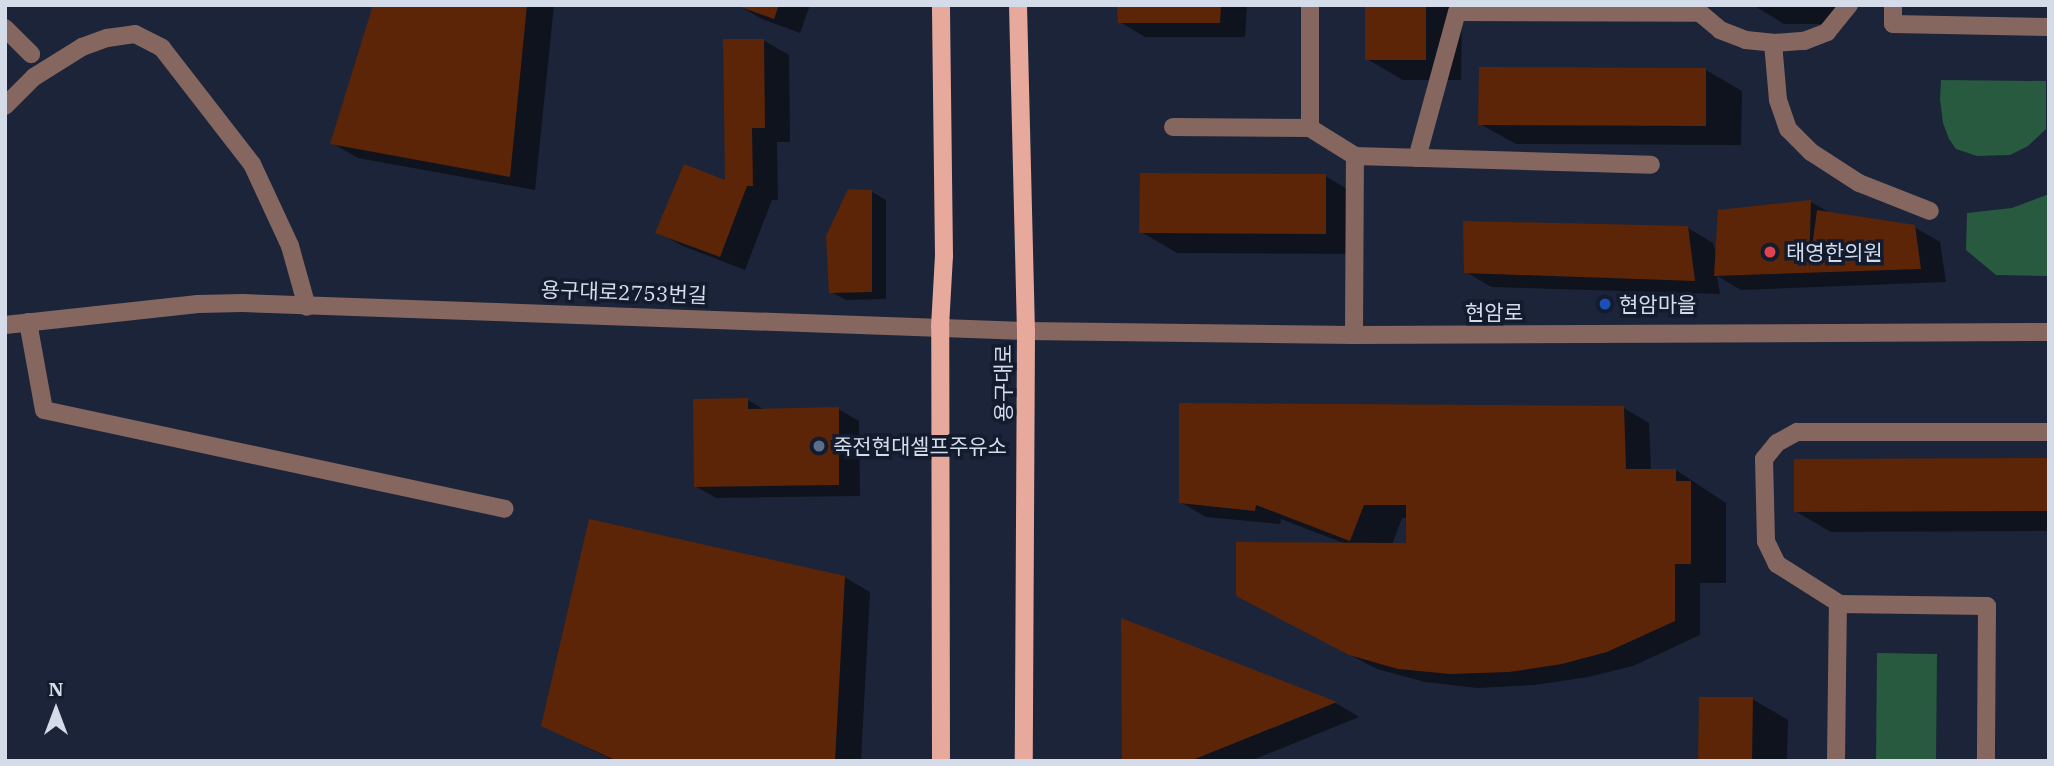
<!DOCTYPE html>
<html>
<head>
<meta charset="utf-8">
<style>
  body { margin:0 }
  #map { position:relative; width:2054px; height:766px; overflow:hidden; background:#1c2439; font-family:"IBM Plex Serif","Noto Sans KR",serif }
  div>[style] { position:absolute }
  .green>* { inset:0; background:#275a3f }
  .shadow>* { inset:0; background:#0007 }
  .building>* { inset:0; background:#5c2507 }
  .minor>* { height:18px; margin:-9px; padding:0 9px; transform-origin:9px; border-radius:9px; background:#856760 }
  .major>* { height:18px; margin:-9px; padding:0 9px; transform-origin:9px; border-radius:9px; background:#e7a99b }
  .dots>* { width:19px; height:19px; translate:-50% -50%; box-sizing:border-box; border:4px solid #131b2e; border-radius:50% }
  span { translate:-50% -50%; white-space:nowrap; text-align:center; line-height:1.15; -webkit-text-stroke:7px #131b2e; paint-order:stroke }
  .poi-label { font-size:21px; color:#d4dbe9 }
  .left { translate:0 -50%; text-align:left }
  .street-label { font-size:21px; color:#d4dbe9 }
  .frame { position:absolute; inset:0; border:7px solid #d4dbe9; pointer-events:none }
  .north { position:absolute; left:21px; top:675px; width:70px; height:70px; -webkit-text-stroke:5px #131b2e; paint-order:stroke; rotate:0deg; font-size:19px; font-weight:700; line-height:28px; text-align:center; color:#d4dbe9 }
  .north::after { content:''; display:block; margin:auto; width:24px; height:32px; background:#d4dbe9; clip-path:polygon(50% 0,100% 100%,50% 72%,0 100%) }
</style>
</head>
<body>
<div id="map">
  <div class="green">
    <div style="clip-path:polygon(1941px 80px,2046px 81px,2046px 129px,2028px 146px,2010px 155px,1977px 156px,1956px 149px,1949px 139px,1943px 123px,1940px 99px)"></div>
    <div style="clip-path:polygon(2049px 194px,2049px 276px,1996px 275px,1966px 250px,1967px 213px,2012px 208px)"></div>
    <div style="clip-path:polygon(1877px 653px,1937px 654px,1936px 761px,1876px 761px)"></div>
  </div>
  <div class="shadow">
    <div style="clip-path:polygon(374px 5px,554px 5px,535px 190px,358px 158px,332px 143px)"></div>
    <div style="clip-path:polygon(738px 5px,810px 5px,800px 33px,762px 19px)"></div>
    <div style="clip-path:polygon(1119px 5px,1247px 5px,1245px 37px,1145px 37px,1120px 22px)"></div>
    <div style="clip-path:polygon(1367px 5px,1462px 5px,1461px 80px,1403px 80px,1367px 59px)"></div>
    <div style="clip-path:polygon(1753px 5px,1846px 5px,1845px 24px,1784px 24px)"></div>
    <div style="clip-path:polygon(763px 40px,789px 55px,790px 142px,777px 142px,778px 200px,772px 200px,745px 270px,683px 246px,658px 232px,727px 183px)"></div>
    <div style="clip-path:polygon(1480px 69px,1706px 70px,1742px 91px,1741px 145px,1516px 144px,1480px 124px)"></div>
    <div style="clip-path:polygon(1325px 176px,1361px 197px,1361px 254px,1177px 253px,1141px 232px)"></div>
    <div style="clip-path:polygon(872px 192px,886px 200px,886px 299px,846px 300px,831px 292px)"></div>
    <div style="clip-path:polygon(1811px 202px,1832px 214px,1914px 227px,1940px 242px,1946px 282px,1741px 290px,1717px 276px,1720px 294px,1491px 287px,1466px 272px,1688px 228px,1713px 243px,1717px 257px,1720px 211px)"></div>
    <div style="clip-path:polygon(748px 400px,765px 410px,838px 409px,859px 421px,860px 496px,716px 498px,695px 486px)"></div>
    <div style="clip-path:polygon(evenodd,1624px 408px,1649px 423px,1651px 470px,1676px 470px,1726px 503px,1726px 583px,1700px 583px,1700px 635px,1633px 666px,1588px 677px,1535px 685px,1477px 688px,1425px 682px,1377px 669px,1264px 610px,1346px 544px,1281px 519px,1280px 524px,1206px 517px,1180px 502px,1624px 408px,1402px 518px,1408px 518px,1408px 546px,1392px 545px,1402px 518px)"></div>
    <div style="clip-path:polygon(2049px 460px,2049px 531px,1831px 532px,1795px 511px)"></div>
    <div style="clip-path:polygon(844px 577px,870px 592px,861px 761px,614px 761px,543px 725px)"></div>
    <div style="clip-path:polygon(1123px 621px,1336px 703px,1359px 717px,1250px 761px,1124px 761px)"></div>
    <div style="clip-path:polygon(1752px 699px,1788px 720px,1787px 761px,1700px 761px)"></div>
  </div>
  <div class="building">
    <div style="clip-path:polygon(373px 5px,527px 5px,510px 177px,330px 144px)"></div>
    <div style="clip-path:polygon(735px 5px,779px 5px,774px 19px)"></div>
    <div style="clip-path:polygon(1117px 5px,1221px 5px,1220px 23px,1118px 23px)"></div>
    <div style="clip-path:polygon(1365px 5px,1426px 5px,1426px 60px,1365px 60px)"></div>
    <div style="clip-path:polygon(723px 39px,764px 39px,765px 128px,752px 128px,753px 186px,747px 186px,720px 257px,655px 233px,684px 164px,725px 180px)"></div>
    <div style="clip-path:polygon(1479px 67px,1706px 68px,1706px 126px,1478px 125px)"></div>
    <div style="clip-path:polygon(1140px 173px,1326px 174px,1326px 234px,1139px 233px)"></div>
    <div style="clip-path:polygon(848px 189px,872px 190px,872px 292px,829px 293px,826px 236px)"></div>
    <div style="clip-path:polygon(1811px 200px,1809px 270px,1817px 210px,1915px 225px,1921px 269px,1714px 276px,1718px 210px)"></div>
    <div style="clip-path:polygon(1463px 221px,1688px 226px,1695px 281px,1464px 273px)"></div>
    <div style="clip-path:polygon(748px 398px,748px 409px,839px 407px,839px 485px,694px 487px,693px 399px)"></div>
    <div style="clip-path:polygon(1179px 403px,1624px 406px,1626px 469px,1676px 469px,1676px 481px,1691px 481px,1691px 564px,1675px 564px,1675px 621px,1607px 652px,1562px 664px,1509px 672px,1450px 674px,1398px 669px,1349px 655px,1236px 596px,1236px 542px,1406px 543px,1406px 505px,1364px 505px,1350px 541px,1256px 505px,1255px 511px,1179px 503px)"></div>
    <div style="clip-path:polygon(2049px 458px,2049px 511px,1794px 512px,1794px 459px)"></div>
    <div style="clip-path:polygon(589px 519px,845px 576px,835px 761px,617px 761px,541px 726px)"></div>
    <div style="clip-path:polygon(1121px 618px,1337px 702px,1190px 761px,1122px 761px)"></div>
    <div style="clip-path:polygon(1699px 697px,1753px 697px,1752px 761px,1698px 761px)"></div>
  </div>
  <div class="minor">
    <div style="left:1310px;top:5px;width:123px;rotate:90deg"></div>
    <div style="left:1893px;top:5px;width:19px;rotate:90deg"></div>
    <div style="left:1893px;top:24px;width:156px;rotate:1.1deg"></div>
    <div style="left:5px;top:28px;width:37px;rotate:45deg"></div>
    <div style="left:1773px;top:43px;width:57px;rotate:85deg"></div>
    <div style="left:1778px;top:100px;width:31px;rotate:71deg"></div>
    <div style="left:1788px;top:129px;width:33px;rotate:45deg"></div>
    <div style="left:1811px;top:152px;width:57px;rotate:32.9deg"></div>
    <div style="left:1859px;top:183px;width:76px;rotate:21.5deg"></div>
    <div style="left:5px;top:106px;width:41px;rotate:-45deg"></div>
    <div style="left:34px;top:77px;width:57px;rotate:-32deg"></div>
    <div style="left:82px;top:47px;width:27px;rotate:-20deg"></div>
    <div style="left:107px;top:38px;width:28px;rotate:-8deg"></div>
    <div style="left:135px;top:34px;width:30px;rotate:27deg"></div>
    <div style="left:162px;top:48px;width:147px;rotate:52.2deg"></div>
    <div style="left:252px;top:164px;width:90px;rotate:65.1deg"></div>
    <div style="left:290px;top:246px;width:63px;rotate:74.4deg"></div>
    <div style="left:1173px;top:127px;width:137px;rotate:0.4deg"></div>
    <div style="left:1310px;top:128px;width:53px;rotate:31.9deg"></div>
    <div style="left:1355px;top:156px;width:296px;rotate:1.7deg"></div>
    <div style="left:1417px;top:158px;width:151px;rotate:-74.7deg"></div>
    <div style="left:1457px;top:12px;width:243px;rotate:0.2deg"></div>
    <div style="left:1700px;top:13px;width:26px;rotate:40deg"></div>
    <div style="left:1720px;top:30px;width:28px;rotate:21deg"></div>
    <div style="left:1746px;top:40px;width:27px;rotate:6deg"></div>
    <div style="left:1773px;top:43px;width:31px;rotate:-4deg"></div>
    <div style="left:1804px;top:41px;width:25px;rotate:-21deg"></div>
    <div style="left:1827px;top:32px;width:35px;rotate:-51deg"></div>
    <div style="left:28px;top:322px;width:89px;rotate:79.7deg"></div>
    <div style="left:44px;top:410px;width:471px;rotate:12.1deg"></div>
    <div style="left:5px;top:325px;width:194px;rotate:-6.2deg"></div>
    <div style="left:198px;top:304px;width:44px;rotate:-1.3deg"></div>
    <div style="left:242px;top:303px;width:784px;rotate:2.05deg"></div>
    <div style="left:1026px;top:331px;width:328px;rotate:0.7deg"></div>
    <div style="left:1354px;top:335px;width:695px;rotate:-0.25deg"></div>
    <div style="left:1354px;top:335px;width:179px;rotate:-89.7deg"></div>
    <div style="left:1840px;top:604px;width:75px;rotate:-147.6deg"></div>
    <div style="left:1777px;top:564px;width:25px;rotate:-116deg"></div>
    <div style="left:1766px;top:541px;width:82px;rotate:-91.4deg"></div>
    <div style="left:1764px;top:459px;width:21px;rotate:-51deg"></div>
    <div style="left:1777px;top:443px;width:23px;rotate:-29deg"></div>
    <div style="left:1797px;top:432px;width:252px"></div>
    <div style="left:1836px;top:761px;width:157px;rotate:-89.3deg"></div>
    <div style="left:1838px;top:604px;width:149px;rotate:0.8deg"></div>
    <div style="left:1987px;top:606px;width:155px;rotate:90.4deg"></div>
  </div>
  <div class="major">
    <div style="left:1018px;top:5px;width:326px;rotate:88.6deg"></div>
    <div style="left:1026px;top:331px;width:430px;rotate:90.3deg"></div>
    <div style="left:941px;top:761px;width:434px;rotate:-90.1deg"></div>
    <div style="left:940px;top:327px;width:71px;rotate:-86.8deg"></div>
    <div style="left:944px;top:256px;width:251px;rotate:-90.7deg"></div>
  </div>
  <div class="dots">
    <div style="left:1770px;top:252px;background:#e0444e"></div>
    <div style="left:1605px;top:304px;background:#1a4fb4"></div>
    <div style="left:819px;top:446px;background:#5c6f8a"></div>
  </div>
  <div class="poi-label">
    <span class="left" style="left:1786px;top:252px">태영한의원</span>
    <span class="left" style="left:1619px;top:304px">현암마을</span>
    <span class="left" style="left:833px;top:446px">죽전현대셀프주유소</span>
  </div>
  <div class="street-label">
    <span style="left:624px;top:292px;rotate:2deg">용구대로2753번길</span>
    <span style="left:1494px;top:312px">현암로</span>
    <span style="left:1003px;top:383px;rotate:-90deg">용구대로</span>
  </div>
  <div class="frame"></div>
  <div class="north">N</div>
</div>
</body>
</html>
